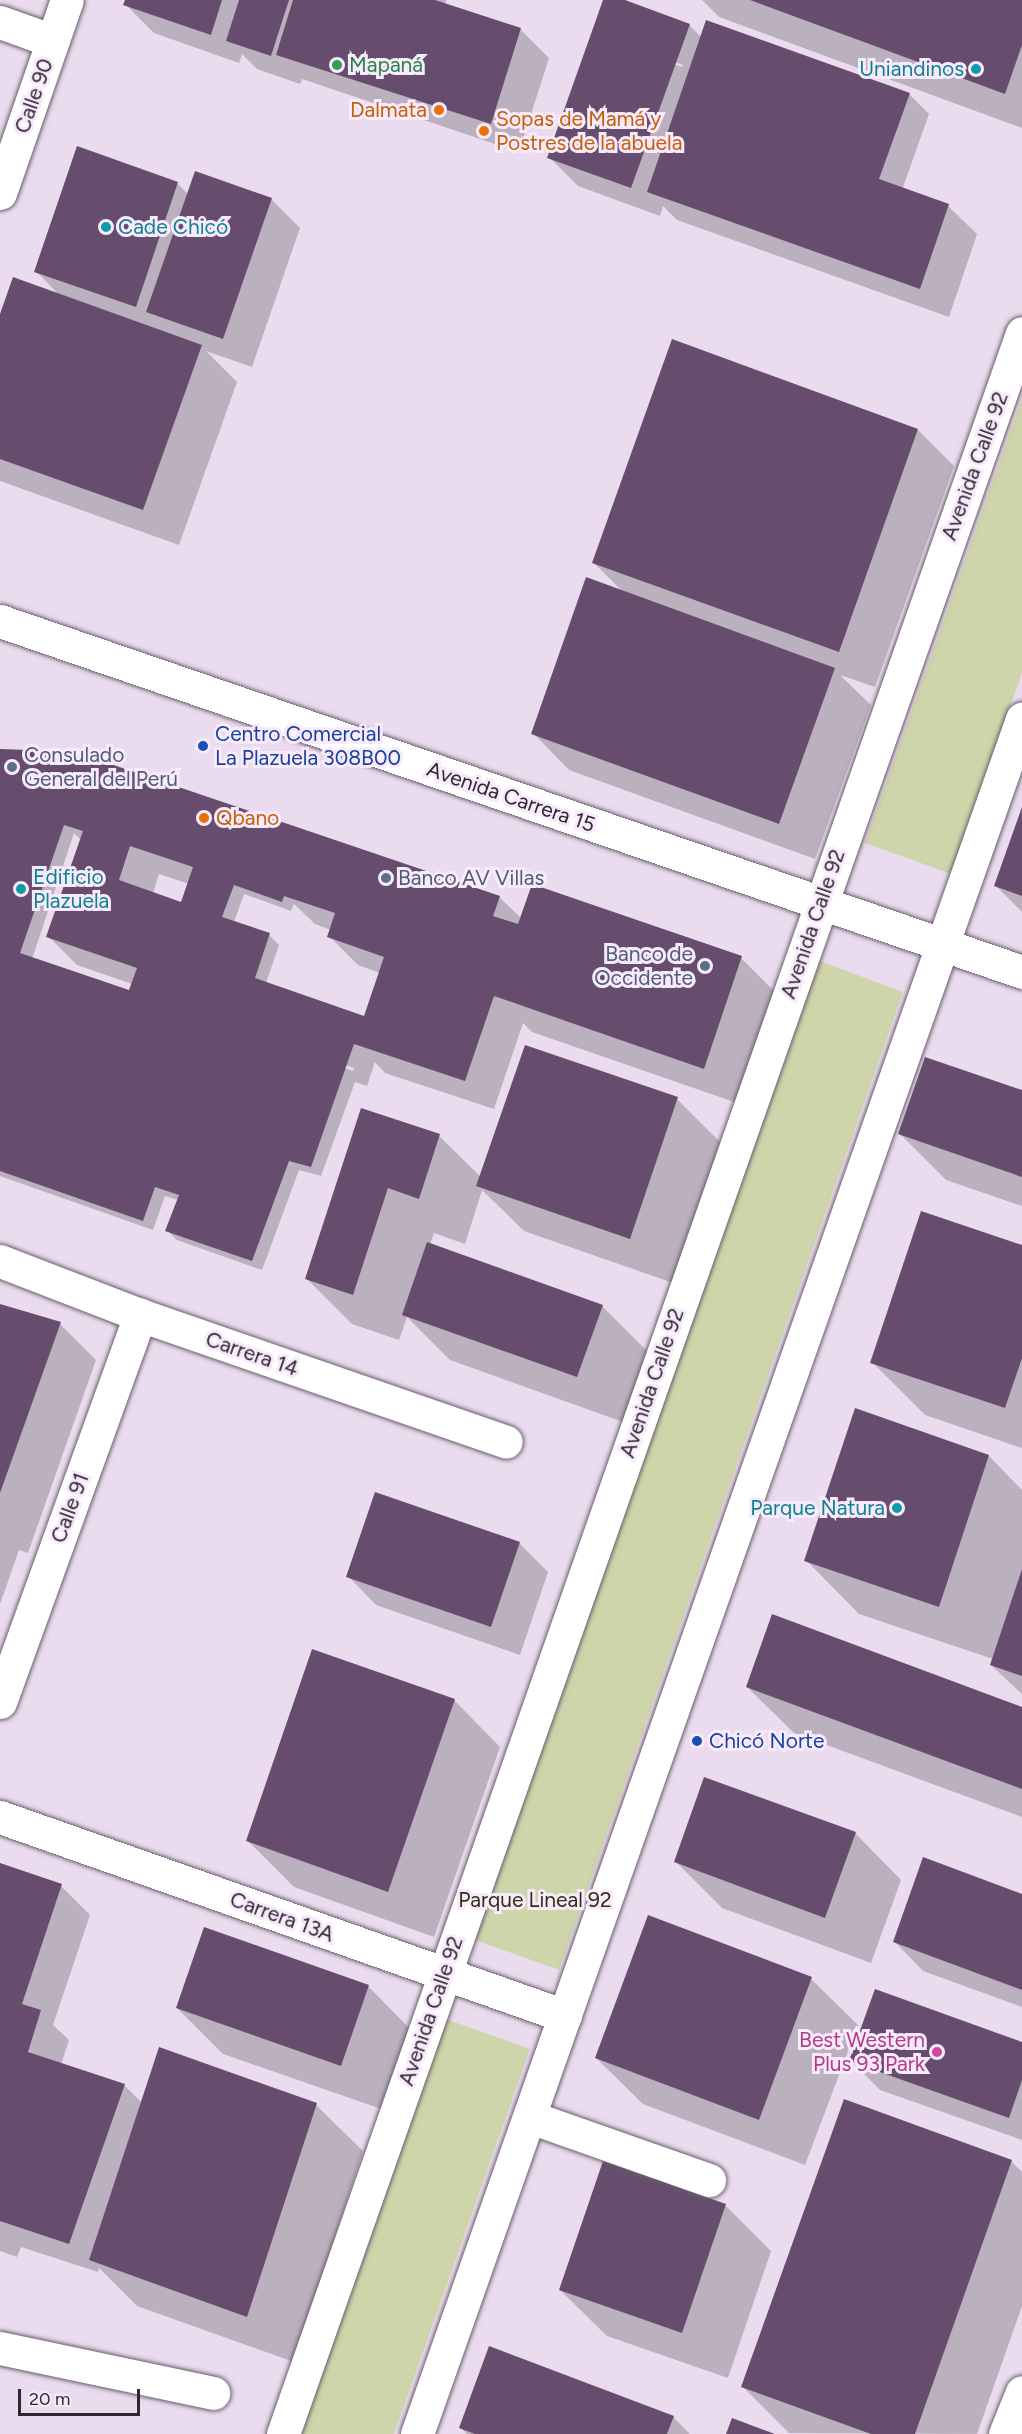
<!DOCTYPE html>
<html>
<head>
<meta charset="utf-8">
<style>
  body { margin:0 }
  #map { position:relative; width:1022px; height:2434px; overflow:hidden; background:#eadcee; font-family:Figtree,sans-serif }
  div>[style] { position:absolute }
  .green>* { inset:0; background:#cfd5aa }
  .shadow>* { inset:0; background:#0003 }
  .building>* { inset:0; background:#664d6d }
  .roads { filter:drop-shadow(0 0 2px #695e6d) drop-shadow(0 0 2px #695e6d) }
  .minor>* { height:33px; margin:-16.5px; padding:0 16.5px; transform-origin:16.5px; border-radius:16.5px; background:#fff }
  .tertiary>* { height:33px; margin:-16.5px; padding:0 16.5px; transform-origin:16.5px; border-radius:16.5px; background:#fff }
  .secondary>* { height:33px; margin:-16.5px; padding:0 16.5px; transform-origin:16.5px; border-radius:16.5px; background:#fff }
  .dots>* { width:16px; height:16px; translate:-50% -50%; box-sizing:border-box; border:3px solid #f8eafc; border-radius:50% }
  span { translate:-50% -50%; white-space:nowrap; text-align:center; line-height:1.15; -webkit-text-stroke:6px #f8eafc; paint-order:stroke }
  .leisure-label { font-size:21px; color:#27864d }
  .left { translate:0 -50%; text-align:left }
  .culture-label { font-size:21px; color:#0d838f }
  .right { translate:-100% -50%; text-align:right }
  .street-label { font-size:21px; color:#2d282e }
  .food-label { font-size:21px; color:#c56008 }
  .transit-label { font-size:21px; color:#164399 }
  .service-label { font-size:21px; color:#4e5e75 }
  .park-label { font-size:21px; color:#2e310e }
  .hotel-label { font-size:21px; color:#b23c85 }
  .scale { position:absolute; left:18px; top:2389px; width:122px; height:27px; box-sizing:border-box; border:3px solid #2d282e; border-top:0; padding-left:8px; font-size:18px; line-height:21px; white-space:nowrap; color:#2d282e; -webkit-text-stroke:4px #f8eafc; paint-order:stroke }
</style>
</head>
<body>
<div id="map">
  <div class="green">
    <div style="clip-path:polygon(1022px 399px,1022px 673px,951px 874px,865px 843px)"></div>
    <div style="clip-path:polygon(817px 960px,903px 992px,559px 1970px,472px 1939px)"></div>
    <div style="clip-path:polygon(443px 2018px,530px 2049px,394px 2434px,295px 2434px)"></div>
  </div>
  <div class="shadow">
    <div style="clip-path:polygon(127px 0,446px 0,445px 5px,520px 29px,549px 58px,519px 152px,302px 79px,300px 84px,257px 69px,242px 54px,239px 63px,154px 33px,125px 4px)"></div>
    <div style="clip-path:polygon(evenodd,605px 0,621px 0,689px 25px,702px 38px,909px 94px,929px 114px,902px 190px,948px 206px,977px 234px,949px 317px,677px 220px,663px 206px,660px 216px,578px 186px,549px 157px,605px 0,616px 40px,683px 65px,682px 67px,616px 43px,616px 40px)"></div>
    <div style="clip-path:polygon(702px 0,1022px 0,1022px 128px,719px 17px)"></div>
    <div style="clip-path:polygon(177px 183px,188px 194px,271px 199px,300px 228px,252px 367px,206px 351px,237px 382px,179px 545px,0 481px,0 319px,60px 296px,36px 271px)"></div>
    <div style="clip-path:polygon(918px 430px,954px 466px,875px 687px,840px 675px,871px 705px,815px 859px,569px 770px,533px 733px,624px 593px,594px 563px)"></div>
    <div style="clip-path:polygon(evenodd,0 751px,88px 753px,95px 760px,499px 897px,522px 919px,741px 958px,777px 994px,740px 1104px,532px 1032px,523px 1023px,494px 1109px,385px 1073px,375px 1062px,367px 1086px,355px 1082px,321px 1176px,299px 1170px,262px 1270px,177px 1240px,167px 1230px,178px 1200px,165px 1196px,153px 1230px,0 1176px,0 751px,74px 833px,81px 840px,48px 936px,77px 965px,132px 984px,130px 992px,32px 959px,74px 833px,0 751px,159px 874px,189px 884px,182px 903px,153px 893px,159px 874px,0 751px,244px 894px,291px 911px,294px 904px,315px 924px,331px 930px,329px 936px,358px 965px,380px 973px,365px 1018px,266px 983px,279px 945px,269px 935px,234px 922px,244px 894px,0 751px,261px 1035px,354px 1068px,353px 1071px,261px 1038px,261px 1035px)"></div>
    <div style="clip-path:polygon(1022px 811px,1022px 912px,996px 886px)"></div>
    <div style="clip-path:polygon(1022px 1092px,1022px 1206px,946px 1180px,900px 1134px)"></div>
    <div style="clip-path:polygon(677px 1099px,723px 1145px,676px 1284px,524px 1231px,482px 1190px,465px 1244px,434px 1233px,430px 1245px,602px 1306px,648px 1352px,623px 1422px,450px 1360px,407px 1317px,399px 1340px,352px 1324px,306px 1278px,362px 1110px,439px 1136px,481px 1177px)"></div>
    <div style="clip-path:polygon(1022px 1247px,1022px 1448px,925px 1415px,872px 1362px)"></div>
    <div style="clip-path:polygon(0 1306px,60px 1324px,96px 1360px,28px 1553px,19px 1550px,0 1604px)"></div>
    <div style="clip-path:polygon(856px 1410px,989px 1456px,1022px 1490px,1022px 1694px,991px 1665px,993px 1659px,859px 1614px,806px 1560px)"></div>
    <div style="clip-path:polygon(519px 1543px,548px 1572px,520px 1655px,376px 1605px,348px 1576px)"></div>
    <div style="clip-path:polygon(747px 1687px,1022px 1708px,1022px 1817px,794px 1733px)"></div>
    <div style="clip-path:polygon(454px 1700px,500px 1747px,434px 1937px,294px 1887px,247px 1840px)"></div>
    <div style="clip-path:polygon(855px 1833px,901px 1880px,871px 1963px,722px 1908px,675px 1861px)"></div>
    <div style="clip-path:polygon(0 1865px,61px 1886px,90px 1915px,53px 2025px,69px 2040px,61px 2065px,124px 2085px,142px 2103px,316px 2105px,363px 2151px,294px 2362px,137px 2306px,99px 2268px,98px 2272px,21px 2247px,17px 2257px,0 2251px,0 2044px,35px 2053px,0 2041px)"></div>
    <div style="clip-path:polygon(1022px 1896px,1022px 2007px,923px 1971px,895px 1942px)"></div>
    <div style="clip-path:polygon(811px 1979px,858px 2025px,805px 2165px,643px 2104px,596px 2058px)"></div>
    <div style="clip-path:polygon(368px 1986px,414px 2033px,387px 2111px,223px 2054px,177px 2008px)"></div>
    <div style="clip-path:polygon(1022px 2044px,1022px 2140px,880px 2090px,851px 2061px)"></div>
    <div style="clip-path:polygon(1011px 2161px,1022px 2172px,1022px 2306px,977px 2434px,789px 2433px,743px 2387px)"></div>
    <div style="clip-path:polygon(725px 2205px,771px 2251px,728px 2378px,607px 2336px,560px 2290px)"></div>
    <div style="clip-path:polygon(673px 2417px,690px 2434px,467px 2434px,461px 2428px)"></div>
  </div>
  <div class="building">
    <div style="clip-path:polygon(125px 0,222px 0,211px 35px,123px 5px)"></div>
    <div style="clip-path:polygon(239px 0,289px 0,271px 56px,226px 41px)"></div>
    <div style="clip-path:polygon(293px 0,435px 0,521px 28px,491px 124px,276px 55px)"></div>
    <div style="clip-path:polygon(603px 0,625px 0,690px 24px,631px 188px,547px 158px)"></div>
    <div style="clip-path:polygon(750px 0,1022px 0,1022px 45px,1005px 94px)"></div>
    <div style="clip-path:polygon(706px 20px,910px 93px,879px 179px,949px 204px,920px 289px,647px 192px)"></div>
    <div style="clip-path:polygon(77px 146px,178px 182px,136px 307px,34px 272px)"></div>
    <div style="clip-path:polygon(195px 171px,272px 198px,223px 339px,146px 312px)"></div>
    <div style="clip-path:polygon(13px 277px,202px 345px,143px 510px,0 459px,0 314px)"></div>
    <div style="clip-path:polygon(672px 339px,918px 429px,839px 652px,592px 563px)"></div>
    <div style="clip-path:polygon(586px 577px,835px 668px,779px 824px,531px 734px)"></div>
    <div style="clip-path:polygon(evenodd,0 749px,89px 752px,87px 756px,500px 896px,493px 916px,518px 924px,532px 884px,742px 956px,704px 1069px,494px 996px,465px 1081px,354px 1044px,311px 1167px,289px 1161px,252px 1261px,165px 1231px,179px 1195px,155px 1187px,143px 1221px,0 1171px,0 749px,64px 825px,83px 831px,46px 937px,137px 968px,129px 990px,20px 953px,64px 825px,0 749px,130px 846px,193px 867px,181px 902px,119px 880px,130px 846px,0 749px,234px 885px,282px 902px,284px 896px,335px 913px,327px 937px,384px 957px,364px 1016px,255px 978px,270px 933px,222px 917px,234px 885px)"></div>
    <div style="clip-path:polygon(1022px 807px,1022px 896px,994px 886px)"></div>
    <div style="clip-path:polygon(525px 1045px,678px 1097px,630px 1239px,476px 1186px)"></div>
    <div style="clip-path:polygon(925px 1057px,1022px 1090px,1022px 1177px,898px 1134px)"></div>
    <div style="clip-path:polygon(361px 1108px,440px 1134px,419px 1199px,388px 1188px,353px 1295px,305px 1279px)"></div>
    <div style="clip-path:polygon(921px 1211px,1022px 1245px,1022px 1358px,1005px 1408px,870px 1363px)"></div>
    <div style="clip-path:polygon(427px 1242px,603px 1305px,577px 1377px,402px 1315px)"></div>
    <div style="clip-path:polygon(0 1304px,61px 1322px,0 1493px)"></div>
    <div style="clip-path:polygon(855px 1408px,989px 1455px,939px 1607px,804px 1561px)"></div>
    <div style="clip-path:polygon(375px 1492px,520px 1542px,491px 1627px,346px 1577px)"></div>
    <div style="clip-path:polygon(1022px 1569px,1022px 1676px,990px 1665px)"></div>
    <div style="clip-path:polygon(772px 1614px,1022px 1707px,1022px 1789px,746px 1687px)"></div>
    <div style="clip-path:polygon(312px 1649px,455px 1699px,388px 1892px,246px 1841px)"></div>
    <div style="clip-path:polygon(704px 1777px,856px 1832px,825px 1918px,674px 1862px)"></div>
    <div style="clip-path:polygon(923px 1857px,1022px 1894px,1022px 1990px,893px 1942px)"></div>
    <div style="clip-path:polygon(0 1863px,62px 1884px,22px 2004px,41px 2010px,28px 2052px,125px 2084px,69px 2244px,0 2221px)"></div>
    <div style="clip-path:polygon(648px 1915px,812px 1977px,759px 2120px,595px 2058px)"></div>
    <div style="clip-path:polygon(204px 1927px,369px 1985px,341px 2066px,176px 2008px)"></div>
    <div style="clip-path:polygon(875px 1989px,1022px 2042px,1022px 2080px,1009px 2118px,849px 2061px)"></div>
    <div style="clip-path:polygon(159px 2047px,317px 2103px,247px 2317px,89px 2260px)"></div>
    <div style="clip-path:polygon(844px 2099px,1012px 2160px,915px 2434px,871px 2434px,741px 2387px)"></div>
    <div style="clip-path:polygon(603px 2161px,726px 2204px,682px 2333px,559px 2290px)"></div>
    <div style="clip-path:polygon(489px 2346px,674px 2416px,667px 2434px,475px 2434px,459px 2428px)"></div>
    <div style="clip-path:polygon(732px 2418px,775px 2434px,726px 2434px)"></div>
  </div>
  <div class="roads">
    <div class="minor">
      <div style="left:0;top:22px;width:56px;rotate:19.7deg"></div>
      <div style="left:0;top:1261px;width:150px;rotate:21.1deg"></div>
      <div style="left:140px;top:1315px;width:387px;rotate:19.1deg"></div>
      <div style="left:0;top:1702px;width:412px;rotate:-70.1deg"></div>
      <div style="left:0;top:1817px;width:599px;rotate:19.4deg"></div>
      <div style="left:530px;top:2117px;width:190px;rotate:19.4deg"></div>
      <div style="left:0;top:2348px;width:218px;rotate:11.9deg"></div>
      <div style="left:1005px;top:2434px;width:45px;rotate:-68deg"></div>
    </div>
    <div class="tertiary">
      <div style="left:0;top:193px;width:204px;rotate:-70.9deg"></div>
    </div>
    <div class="secondary">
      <div style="left:0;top:621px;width:1081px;rotate:18.95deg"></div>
      <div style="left:283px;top:2434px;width:2227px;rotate:-70.62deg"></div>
      <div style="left:417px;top:2434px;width:1819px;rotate:-70.57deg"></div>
    </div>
  </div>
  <div class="dots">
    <div style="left:337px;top:65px;background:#2e9e5b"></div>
    <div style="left:976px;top:69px;background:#0f9aa8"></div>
    <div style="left:439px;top:110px;background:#e8710a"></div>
    <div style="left:484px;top:131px;background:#e8710a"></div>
    <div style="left:106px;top:227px;background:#0f9aa8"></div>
    <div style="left:203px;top:746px;background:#1a4fb4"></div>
    <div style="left:12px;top:767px;background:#5c6f8a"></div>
    <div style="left:204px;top:818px;background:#e8710a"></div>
    <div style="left:386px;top:878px;background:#5c6f8a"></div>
    <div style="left:21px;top:889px;background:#0f9aa8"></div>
    <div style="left:705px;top:966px;background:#5c6f8a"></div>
    <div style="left:897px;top:1508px;background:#0f9aa8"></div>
    <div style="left:697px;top:1741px;background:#1a4fb4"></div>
    <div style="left:937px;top:2052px;background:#d1479c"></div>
  </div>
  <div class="leisure-label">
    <span class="left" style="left:349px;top:65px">Mapaná</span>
  </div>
  <div class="culture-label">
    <span class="right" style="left:964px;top:69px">Uniandinos</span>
    <span class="left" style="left:118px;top:227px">Cade Chicó</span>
    <span class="left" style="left:33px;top:889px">Edificio<br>Plazuela</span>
    <span class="right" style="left:885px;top:1508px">Parque Natura</span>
  </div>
  <div class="street-label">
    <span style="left:34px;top:96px;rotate:-71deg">Calle 90</span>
    <span style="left:975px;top:466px;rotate:-70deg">Avenida Calle 92</span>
    <span style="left:511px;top:797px;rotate:19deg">Avenida Carrera 15</span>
    <span style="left:813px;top:924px;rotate:-71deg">Avenida Calle 92</span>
    <span style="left:252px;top:1354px;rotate:19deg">Carrera 14</span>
    <span style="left:652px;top:1383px;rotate:-71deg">Avenida Calle 92</span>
    <span style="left:70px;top:1508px;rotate:-70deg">Calle 91</span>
    <span style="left:282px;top:1917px;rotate:20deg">Carrera 13A</span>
    <span style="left:431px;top:2011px;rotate:-71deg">Avenida Calle 92</span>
  </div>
  <div class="food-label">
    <span class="right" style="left:427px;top:110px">Dalmata</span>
    <span class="left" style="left:496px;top:131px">Sopas de Mamá y<br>Postres de la abuela</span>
    <span class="left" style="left:216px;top:818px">Qbano</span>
  </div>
  <div class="transit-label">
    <span class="left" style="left:215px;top:746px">Centro Comercial<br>La Plazuela 308B00</span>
    <span class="left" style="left:709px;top:1741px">Chicó Norte</span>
  </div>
  <div class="service-label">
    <span class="left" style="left:24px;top:767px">Consulado<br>General del Perú</span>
    <span class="left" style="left:398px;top:878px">Banco AV Villas</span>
    <span class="right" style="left:693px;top:966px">Banco de<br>Occidente</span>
  </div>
  <div class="park-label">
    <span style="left:535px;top:1900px">Parque Lineal 92</span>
  </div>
  <div class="hotel-label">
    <span class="right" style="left:925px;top:2052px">Best Western<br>Plus 93 Park</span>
  </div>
  <div class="scale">20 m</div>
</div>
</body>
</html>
